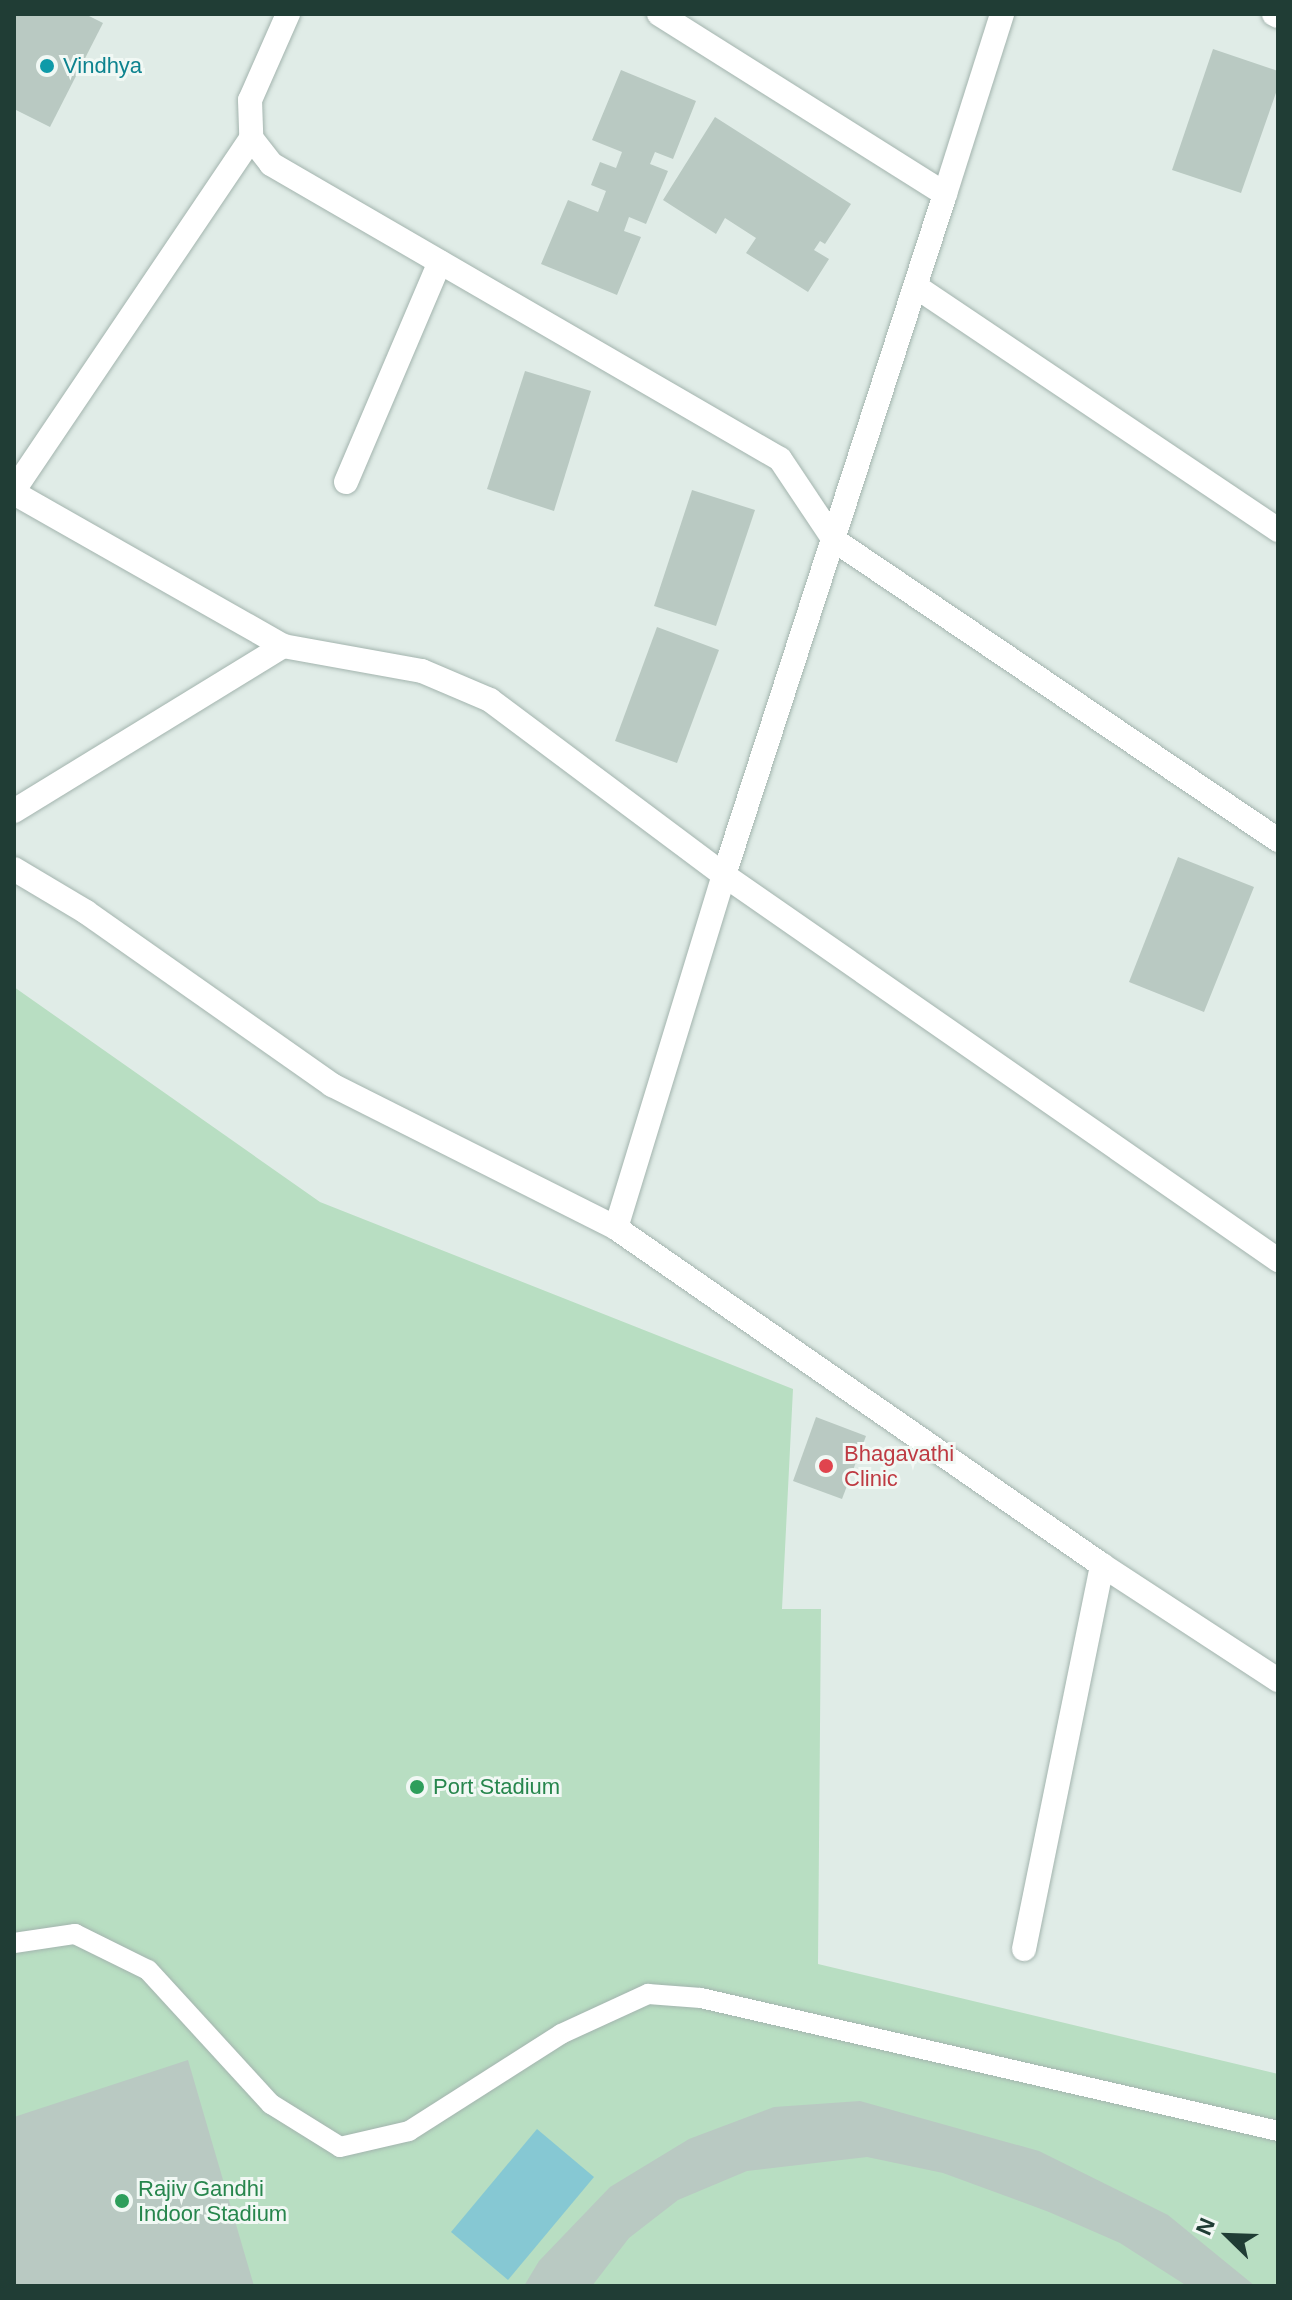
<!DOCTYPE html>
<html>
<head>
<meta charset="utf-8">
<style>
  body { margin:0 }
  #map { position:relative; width:1292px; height:2300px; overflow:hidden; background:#e0ece7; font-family:Helvetica,sans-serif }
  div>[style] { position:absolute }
  .green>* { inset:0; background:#b8dec2 }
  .water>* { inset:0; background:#86c8d3 }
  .building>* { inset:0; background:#b9c9c2 }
  .roads { filter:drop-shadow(0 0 2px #a3b4ae) drop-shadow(0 0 2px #a3b4ae) }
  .lane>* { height:20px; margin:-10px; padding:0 10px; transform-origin:10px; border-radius:10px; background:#fff }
  .street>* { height:24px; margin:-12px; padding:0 12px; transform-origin:12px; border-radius:12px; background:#fff }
  .secondary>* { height:24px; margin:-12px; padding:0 12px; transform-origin:12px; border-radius:12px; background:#fff }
  .dots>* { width:22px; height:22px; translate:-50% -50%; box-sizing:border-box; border:4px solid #f1f8f4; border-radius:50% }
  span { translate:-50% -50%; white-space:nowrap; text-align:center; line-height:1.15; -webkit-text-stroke:6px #f1f8f4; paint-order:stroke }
  .culture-label { font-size:22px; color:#0d838f }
  .left { translate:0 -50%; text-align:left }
  .health-label { font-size:22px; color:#be3a42 }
  .leisure-label { font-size:22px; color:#27864d }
  .frame { position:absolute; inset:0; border:16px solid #203d35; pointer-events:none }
  .north { position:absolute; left:1188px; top:2196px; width:80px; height:80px; -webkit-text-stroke:6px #f1f8f4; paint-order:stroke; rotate:293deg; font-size:22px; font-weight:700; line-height:32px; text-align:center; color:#203d35 }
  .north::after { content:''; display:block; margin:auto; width:28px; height:36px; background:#203d35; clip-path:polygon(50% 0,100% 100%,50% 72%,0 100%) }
</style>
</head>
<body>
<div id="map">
  <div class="green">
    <div style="clip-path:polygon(14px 987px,320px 1202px,793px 1389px,782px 1609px,821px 1609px,818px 1964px,1278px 2074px,1278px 2286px,14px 2286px)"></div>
  </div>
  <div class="water">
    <div style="clip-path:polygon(537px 2129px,594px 2177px,508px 2280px,451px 2232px)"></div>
  </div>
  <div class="building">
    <div style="clip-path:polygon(14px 14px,85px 14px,103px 23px,50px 127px,14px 109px)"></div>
    <div style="clip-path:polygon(1213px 49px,1278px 71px,1278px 87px,1241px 193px,1172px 170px)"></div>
    <div style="clip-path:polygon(621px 70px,696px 101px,673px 159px,655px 152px,650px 164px,668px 171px,646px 224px,629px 217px,624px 231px,641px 237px,617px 295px,541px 264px,568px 200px,598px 212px,606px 191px,591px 185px,600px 162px,616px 168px,622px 152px,592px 140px)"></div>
    <div style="clip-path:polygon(715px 117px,851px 204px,825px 244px,820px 241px,814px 250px,829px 259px,808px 292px,746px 253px,756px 238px,725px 218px,716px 234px,663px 200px)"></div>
    <div style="clip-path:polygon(525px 371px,591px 391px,554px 511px,487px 489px)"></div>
    <div style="clip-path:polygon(692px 490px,755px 510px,716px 626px,654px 606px)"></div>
    <div style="clip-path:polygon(657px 627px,719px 650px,677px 763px,615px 741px)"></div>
    <div style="clip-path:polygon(1178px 857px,1254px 887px,1204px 1012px,1129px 982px)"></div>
    <div style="clip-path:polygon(816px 1417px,866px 1436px,842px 1499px,793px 1481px)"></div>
    <div style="clip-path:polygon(188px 2060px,254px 2286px,14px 2286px,14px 2117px)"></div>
    <div style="clip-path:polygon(860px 2101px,1039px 2151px,1168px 2215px,1255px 2286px,1187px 2286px,1120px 2243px,1049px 2212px,943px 2173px,867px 2157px,747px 2171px,678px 2200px,629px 2238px,592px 2286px,524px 2286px,539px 2261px,610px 2187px,689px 2139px,774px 2107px)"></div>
  </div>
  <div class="roads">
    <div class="lane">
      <div style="left:14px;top:1943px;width:62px;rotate:-8.4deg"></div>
      <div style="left:75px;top:1934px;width:81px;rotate:26.3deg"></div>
      <div style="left:148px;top:1970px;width:182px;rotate:47.5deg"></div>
      <div style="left:271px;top:2104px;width:81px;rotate:31.9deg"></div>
      <div style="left:340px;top:2147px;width:71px;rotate:-13.1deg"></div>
      <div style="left:409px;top:2131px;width:180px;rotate:-32.5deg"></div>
      <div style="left:561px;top:2034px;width:96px;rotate:-24.7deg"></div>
      <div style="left:648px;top:1994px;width:53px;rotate:4.3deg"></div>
      <div style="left:701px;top:1998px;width:592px;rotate:12.98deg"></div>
    </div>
    <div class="street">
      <div style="left:288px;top:14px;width:94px;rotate:113.8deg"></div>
      <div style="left:250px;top:100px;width:38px;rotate:88deg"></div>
      <div style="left:251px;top:138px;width:33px;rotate:52deg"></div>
      <div style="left:271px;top:164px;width:588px;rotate:30.1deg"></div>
      <div style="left:780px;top:459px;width:97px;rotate:56.3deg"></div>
      <div style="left:834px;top:540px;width:536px;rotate:34.05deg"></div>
      <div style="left:1274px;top:14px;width:4px;rotate:27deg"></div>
      <div style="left:945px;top:194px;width:189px;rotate:-72.4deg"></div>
      <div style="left:918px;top:288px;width:434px;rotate:33.9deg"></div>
      <div style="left:346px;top:482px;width:239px;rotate:-66.9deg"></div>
      <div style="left:14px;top:490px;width:424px;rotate:-56deg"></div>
      <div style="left:14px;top:493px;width:309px;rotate:29.6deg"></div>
      <div style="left:283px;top:646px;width:141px;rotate:10.2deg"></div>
      <div style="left:422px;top:671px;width:74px;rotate:23.1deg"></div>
      <div style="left:490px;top:700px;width:292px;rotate:36.8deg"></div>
      <div style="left:724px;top:875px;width:675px;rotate:34.8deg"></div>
      <div style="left:14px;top:811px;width:316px;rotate:-31.5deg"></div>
      <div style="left:616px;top:1228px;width:369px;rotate:-73deg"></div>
      <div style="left:724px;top:875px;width:716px;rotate:-72.02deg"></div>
      <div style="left:945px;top:194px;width:338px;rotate:-147.8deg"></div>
      <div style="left:1024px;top:1949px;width:392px;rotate:-78.5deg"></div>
    </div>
    <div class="secondary">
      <div style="left:14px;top:869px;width:84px;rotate:30.8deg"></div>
      <div style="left:86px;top:912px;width:301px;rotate:35.1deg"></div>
      <div style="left:332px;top:1085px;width:318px;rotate:26.7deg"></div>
      <div style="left:616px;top:1228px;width:591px;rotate:34.74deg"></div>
      <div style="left:1102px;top:1565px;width:210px;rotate:33.2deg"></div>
    </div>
  </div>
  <div class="dots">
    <div style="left:47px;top:66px;background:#0f9aa8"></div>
    <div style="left:826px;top:1466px;background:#e0444e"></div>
    <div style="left:417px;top:1787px;background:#2e9e5b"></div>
    <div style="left:122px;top:2201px;background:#2e9e5b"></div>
  </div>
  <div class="culture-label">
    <span class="left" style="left:63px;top:66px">Vindhya</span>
  </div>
  <div class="health-label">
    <span class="left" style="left:844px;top:1466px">Bhagavathi<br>Clinic</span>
  </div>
  <div class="leisure-label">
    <span class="left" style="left:433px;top:1787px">Port Stadium</span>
    <span class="left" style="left:138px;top:2201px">Rajiv Gandhi<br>Indoor Stadium</span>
  </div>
  <div class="frame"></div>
  <div class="north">N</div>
</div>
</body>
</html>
